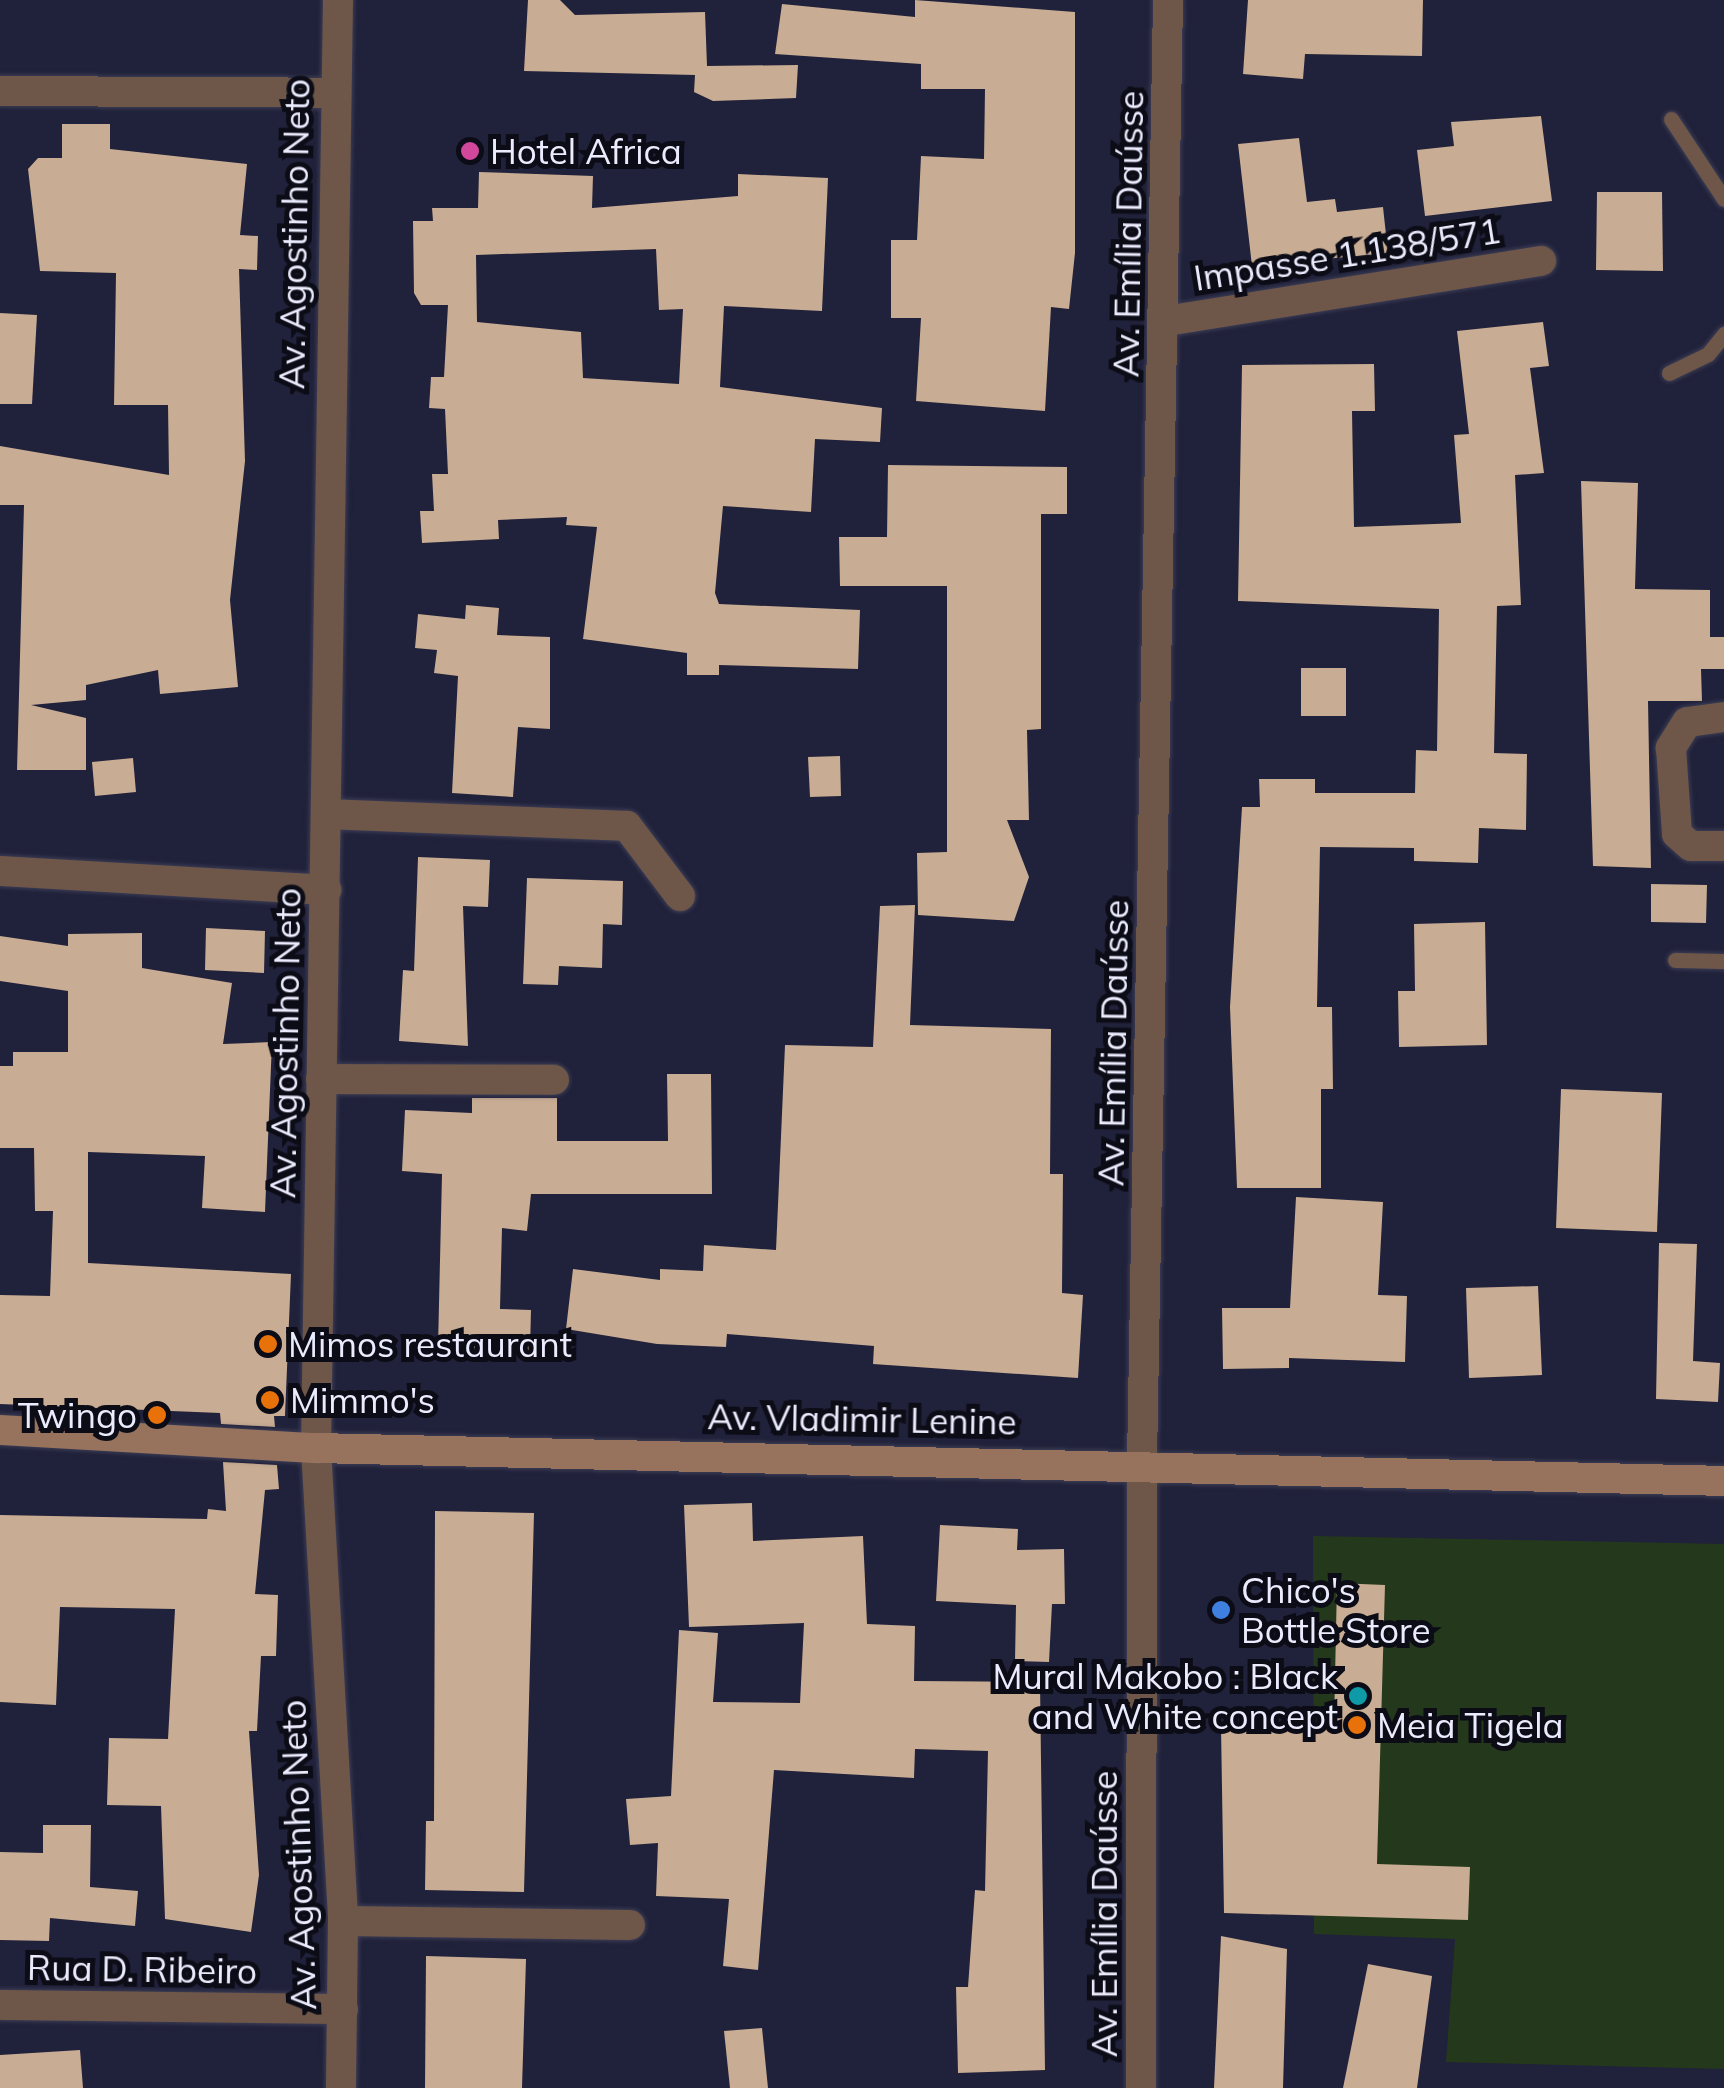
<!DOCTYPE html>
<html>
<head>
<meta charset="utf-8">
<style>
  body { margin:0 }
  #map { position:relative; width:1724px; height:2088px; overflow:hidden; background:#20213a; font-family:Mulish,sans-serif }
  div>[style] { position:absolute }
  .green>* { inset:0; background:#24391c }
  .building>* { inset:0; background:#c8ac93 }
  .roads { filter:drop-shadow(0 0 2px #3c3d55) drop-shadow(0 0 2px #3c3d55) }
  .lane>* { height:15px; margin:-7.5px; padding:0 7.5px; transform-origin:7.5px; border-radius:7.5px; background:#6e5749 }
  .street>* { height:30px; margin:-15px; padding:0 15px; transform-origin:15px; border-radius:15px; background:#6e5749 }
  .secondary>* { height:30px; margin:-15px; padding:0 15px; transform-origin:15px; border-radius:15px; background:#97735d }
  .dots>* { width:28px; height:28px; translate:-50% -50%; box-sizing:border-box; border:5px solid #0c0c17; border-radius:50% }
  span { translate:-50% -50%; white-space:nowrap; text-align:center; line-height:1.15; -webkit-text-stroke:10px #0c0c17; paint-order:stroke }
  .poi-label { font-size:35px; color:#eaebfd }
  .left { translate:0 -50%; text-align:left }
  .right { translate:-100% -50%; text-align:right }
  .street-label { font-size:35px; color:#eaebfd }
</style>
</head>
<body>
<div id="map">
  <div class="green">
    <div style="clip-path:polygon(1313px 1536px,1724px 1544px,1724px 2069px,1446px 2062px,1455px 1939px,1314px 1934px)"></div>
  </div>
  <div class="building">
    <div style="clip-path:polygon(528px 0,560px 0,575px 15px,705px 12px,707px 66px,798px 65px,796px 98px,713px 101px,694px 92px,695px 75px,524px 71px)"></div>
    <div style="clip-path:polygon(915px 0,1075px 12px,1075px 253px,1069px 309px,1051px 307px,1045px 411px,916px 401px,921px 318px,891px 318px,891px 240px,917px 240px,921px 156px,984px 159px,985px 89px,921px 89px,921px 64px,775px 54px,782px 4px,915px 17px)"></div>
    <div style="clip-path:polygon(1248px 0,1423px 0,1422px 56px,1305px 54px,1303px 79px,1243px 74px)"></div>
    <div style="clip-path:polygon(1541px 116px,1552px 201px,1425px 216px,1417px 150px,1454px 146px,1451px 122px)"></div>
    <div style="clip-path:polygon(62px 124px,110px 124px,110px 149px,247px 164px,240px 235px,258px 236px,257px 270px,239px 269px,245px 461px,230px 600px,238px 687px,160px 694px,158px 670px,86px 685px,86px 700px,31px 705px,86px 718px,86px 770px,17px 770px,24px 505px,0 505px,0 446px,169px 475px,168px 405px,114px 405px,116px 273px,40px 271px,28px 169px,38px 158px,62px 158px)"></div>
    <div style="clip-path:polygon(1299px 138px,1307px 202px,1335px 199px,1337px 212px,1383px 207px,1388px 253px,1252px 266px,1238px 144px)"></div>
    <div style="clip-path:polygon(evenodd,479px 172px,593px 176px,592px 208px,738px 196px,738px 174px,828px 178px,822px 311px,724px 306px,720px 387px,882px 408px,880px 442px,815px 439px,811px 512px,723px 506px,715px 593px,719px 604px,860px 610px,858px 669px,719px 665px,719px 675px,687px 675px,687px 653px,583px 639px,597px 527px,566px 525px,567px 517px,498px 520px,499px 539px,422px 543px,420px 511px,434px 511px,432px 474px,448px 474px,445px 409px,429px 408px,431px 377px,444px 377px,448px 305px,421px 305px,414px 293px,413px 221px,433px 221px,432px 208px,478px 208px,479px 172px,656px 249px,659px 310px,683px 309px,679px 384px,583px 378px,581px 332px,477px 322px,476px 255px,656px 249px)"></div>
    <div style="clip-path:polygon(1597px 192px,1662px 192px,1663px 271px,1596px 270px)"></div>
    <div style="clip-path:polygon(0 313px,37px 315px,32px 404px,0 404px)"></div>
    <div style="clip-path:polygon(1543px 322px,1549px 366px,1530px 368px,1544px 473px,1515px 475px,1521px 605px,1497px 606px,1494px 753px,1527px 754px,1526px 830px,1479px 828px,1478px 863px,1414px 861px,1414px 848px,1320px 847px,1317px 1007px,1332px 1007px,1333px 1089px,1321px 1089px,1321px 1188px,1237px 1188px,1230px 1007px,1242px 807px,1260px 807px,1259px 779px,1315px 779px,1315px 793px,1415px 793px,1416px 750px,1437px 751px,1439px 609px,1238px 601px,1242px 365px,1374px 364px,1375px 411px,1352px 411px,1354px 527px,1461px 523px,1454px 435px,1469px 434px,1457px 331px)"></div>
    <div style="clip-path:polygon(888px 465px,1067px 467px,1067px 514px,1041px 514px,1041px 729px,1027px 730px,1029px 820px,1007px 820px,1029px 877px,1014px 921px,918px 915px,917px 853px,947px 852px,947px 586px,840px 586px,839px 537px,887px 537px)"></div>
    <div style="clip-path:polygon(1581px 481px,1638px 483px,1635px 589px,1710px 590px,1710px 637px,1724px 637px,1724px 669px,1701px 669px,1702px 701px,1648px 701px,1651px 868px,1593px 866px)"></div>
    <div style="clip-path:polygon(466px 605px,499px 608px,497px 635px,550px 637px,550px 729px,518px 727px,513px 797px,452px 793px,458px 676px,434px 673px,437px 650px,415px 648px,418px 614px,465px 619px)"></div>
    <div style="clip-path:polygon(1301px 668px,1346px 668px,1346px 716px,1301px 716px)"></div>
    <div style="clip-path:polygon(840px 756px,841px 796px,810px 797px,808px 757px)"></div>
    <div style="clip-path:polygon(133px 758px,136px 792px,95px 796px,92px 762px)"></div>
    <div style="clip-path:polygon(418px 857px,490px 860px,488px 907px,463px 906px,468px 1046px,399px 1041px,403px 970px,414px 971px)"></div>
    <div style="clip-path:polygon(527px 878px,623px 881px,622px 925px,603px 924px,602px 968px,559px 966px,558px 985px,523px 984px)"></div>
    <div style="clip-path:polygon(1651px 884px,1707px 885px,1706px 923px,1651px 922px)"></div>
    <div style="clip-path:polygon(915px 905px,910px 1025px,1051px 1029px,1050px 1174px,1063px 1174px,1062px 1293px,1083px 1295px,1078px 1378px,873px 1364px,874px 1346px,727px 1334px,726px 1347px,657px 1344px,566px 1329px,573px 1269px,660px 1280px,660px 1269px,703px 1271px,704px 1245px,776px 1250px,785px 1045px,873px 1047px,880px 906px)"></div>
    <div style="clip-path:polygon(1485px 922px,1487px 1045px,1399px 1047px,1398px 991px,1415px 991px,1414px 924px)"></div>
    <div style="clip-path:polygon(206px 928px,265px 931px,264px 973px,205px 970px)"></div>
    <div style="clip-path:polygon(142px 933px,142px 968px,232px 983px,223px 1044px,272px 1042px,265px 1212px,202px 1208px,205px 1156px,88px 1152px,88px 1263px,291px 1274px,285px 1416px,274px 1416px,275px 1427px,221px 1424px,220px 1413px,0 1404px,0 1295px,50px 1296px,53px 1211px,35px 1211px,34px 1148px,0 1148px,0 1066px,13px 1066px,13px 1052px,68px 1052px,68px 991px,0 981px,0 936px,68px 946px,68px 934px)"></div>
    <div style="clip-path:polygon(667px 1074px,711px 1074px,712px 1194px,531px 1194px,527px 1231px,502px 1228px,500px 1309px,531px 1310px,530px 1350px,438px 1347px,442px 1174px,402px 1171px,405px 1110px,472px 1113px,472px 1098px,557px 1098px,557px 1141px,668px 1141px)"></div>
    <div style="clip-path:polygon(1561px 1089px,1662px 1093px,1657px 1232px,1556px 1228px)"></div>
    <div style="clip-path:polygon(1296px 1197px,1383px 1202px,1378px 1295px,1407px 1296px,1405px 1362px,1289px 1358px,1289px 1368px,1223px 1369px,1222px 1308px,1290px 1308px)"></div>
    <div style="clip-path:polygon(1659px 1243px,1697px 1244px,1693px 1361px,1720px 1363px,1718px 1402px,1656px 1399px)"></div>
    <div style="clip-path:polygon(1538px 1286px,1542px 1375px,1469px 1378px,1466px 1288px)"></div>
    <div style="clip-path:polygon(223px 1462px,277px 1465px,279px 1489px,265px 1490px,255px 1594px,278px 1595px,276px 1656px,261px 1656px,257px 1731px,249px 1731px,259px 1875px,251px 1932px,165px 1919px,161px 1806px,107px 1805px,109px 1738px,168px 1739px,175px 1609px,60px 1607px,56px 1705px,0 1702px,0 1515px,207px 1519px,208px 1509px,226px 1511px)"></div>
    <div style="clip-path:polygon(752px 1503px,753px 1541px,863px 1536px,867px 1624px,915px 1626px,914px 1681px,1040px 1682px,1045px 2070px,958px 2073px,956px 1987px,968px 1987px,975px 1890px,985px 1891px,988px 1751px,915px 1749px,914px 1778px,774px 1770px,758px 1970px,723px 1966px,729px 1899px,656px 1896px,658px 1843px,630px 1845px,626px 1799px,671px 1796px,679px 1630px,718px 1633px,713px 1702px,800px 1703px,804px 1623px,689px 1627px,684px 1505px)"></div>
    <div style="clip-path:polygon(435px 1511px,534px 1513px,524px 1892px,425px 1890px,426px 1821px,434px 1821px)"></div>
    <div style="clip-path:polygon(940px 1525px,1018px 1529px,1017px 1550px,1064px 1549px,1065px 1604px,1052px 1604px,1049px 1662px,1015px 1661px,1016px 1605px,936px 1601px)"></div>
    <div style="clip-path:polygon(1337px 1583px,1385px 1585px,1377px 1864px,1470px 1867px,1468px 1920px,1224px 1913px,1221px 1727px,1334px 1725px)"></div>
    <div style="clip-path:polygon(43px 1825px,91px 1825px,90px 1887px,138px 1891px,135px 1926px,50px 1918px,49px 1941px,0 1940px,0 1852px,43px 1853px)"></div>
    <div style="clip-path:polygon(1221px 1936px,1287px 1949px,1283px 2088px,1214px 2088px)"></div>
    <div style="clip-path:polygon(426px 1956px,526px 1959px,522px 2088px,425px 2088px)"></div>
    <div style="clip-path:polygon(1368px 1964px,1432px 1976px,1417px 2088px,1343px 2088px)"></div>
    <div style="clip-path:polygon(762px 2028px,768px 2088px,730px 2088px,724px 2031px)"></div>
    <div style="clip-path:polygon(80px 2050px,83px 2088px,0 2088px,0 2055px)"></div>
  </div>
  <div class="roads">
    <div class="lane">
      <div style="left:1671px;top:119px;width:96px;rotate:56.5deg"></div>
      <div style="left:1669px;top:373px;width:43px;rotate:-26deg"></div>
      <div style="left:1708px;top:354px;width:26px;rotate:-51deg"></div>
      <div style="left:1675px;top:960px;width:49px;rotate:1.2deg"></div>
    </div>
    <div class="street">
      <div style="left:338px;top:0;width:1448px;rotate:90.87deg"></div>
      <div style="left:316px;top:1448px;width:474px;rotate:86.7deg"></div>
      <div style="left:343px;top:1921px;width:167px;rotate:90.7deg"></div>
      <div style="left:0;top:91px;width:332px;rotate:0.3deg"></div>
      <div style="left:1166px;top:321px;width:380px;rotate:-9.1deg"></div>
      <div style="left:1724px;top:717px;width:37px;rotate:172deg"></div>
      <div style="left:1687px;top:722px;width:31px;rotate:122deg"></div>
      <div style="left:1671px;top:748px;width:86px;rotate:86deg"></div>
      <div style="left:1677px;top:834px;width:18px;rotate:41deg"></div>
      <div style="left:1691px;top:846px;width:33px"></div>
      <div style="left:328px;top:814px;width:299px;rotate:2.3deg"></div>
      <div style="left:627px;top:826px;width:88px;rotate:52.9deg"></div>
      <div style="left:0;top:871px;width:327px;rotate:3.3deg"></div>
      <div style="left:321px;top:1079px;width:233px;rotate:0.2deg"></div>
      <div style="left:343px;top:1921px;width:287px;rotate:0.8deg"></div>
      <div style="left:0;top:2005px;width:343px;rotate:0.7deg"></div>
      <div style="left:1141px;top:2088px;width:627px;rotate:-89.91deg"></div>
      <div style="left:1142px;top:1461px;width:1461px;rotate:-88.98deg"></div>
    </div>
    <div class="secondary">
      <div style="left:0;top:1430px;width:317px;rotate:3.3deg"></div>
      <div style="left:316px;top:1448px;width:1408px;rotate:1.34deg"></div>
    </div>
  </div>
  <div class="dots">
    <div style="left:470px;top:151px;background:#d1479c"></div>
    <div style="left:268px;top:1344px;background:#e8710a"></div>
    <div style="left:270px;top:1400px;background:#e8710a"></div>
    <div style="left:157px;top:1415px;background:#e8710a"></div>
    <div style="left:1221px;top:1610px;background:#3f7fe0"></div>
    <div style="left:1358px;top:1696px;background:#0f9aa8"></div>
    <div style="left:1357px;top:1725px;background:#e8710a"></div>
  </div>
  <div class="poi-label">
    <span class="left" style="left:490px;top:151px">Hotel Africa</span>
    <span class="left" style="left:288px;top:1344px">Mimos restaurant</span>
    <span class="left" style="left:290px;top:1400px">Mimmo's</span>
    <span class="right" style="left:137px;top:1415px">Twingo</span>
    <span class="left" style="left:1241px;top:1610px">Chico's<br>Bottle Store</span>
    <span class="right" style="left:1338px;top:1696px">Mural Makobo : Black<br>and White concept</span>
    <span class="left" style="left:1377px;top:1725px">Meia Tigela</span>
  </div>
  <div class="street-label">
    <span style="left:294px;top:234px;rotate:-89deg">Av. Agostinho Neto</span>
    <span style="left:1128px;top:234px;rotate:-89deg">Av. Emília Daússe</span>
    <span style="left:1347px;top:254px;rotate:-9deg">Impasse 1.138/571</span>
    <span style="left:285px;top:1043px;rotate:-89deg">Av. Agostinho Neto</span>
    <span style="left:1113px;top:1043px;rotate:-89deg">Av. Emília Daússe</span>
    <span style="left:862px;top:1419px;rotate:1deg">Av. Vladimir Lenine</span>
    <span style="left:298px;top:1855px;rotate:-92deg">Av. Agostinho Neto</span>
    <span style="left:1104px;top:1914px;rotate:-90deg">Av. Emília Daússe</span>
    <span style="left:142px;top:1969px;rotate:1deg">Rua D. Ribeiro</span>
  </div>
</div>
</body>
</html>
